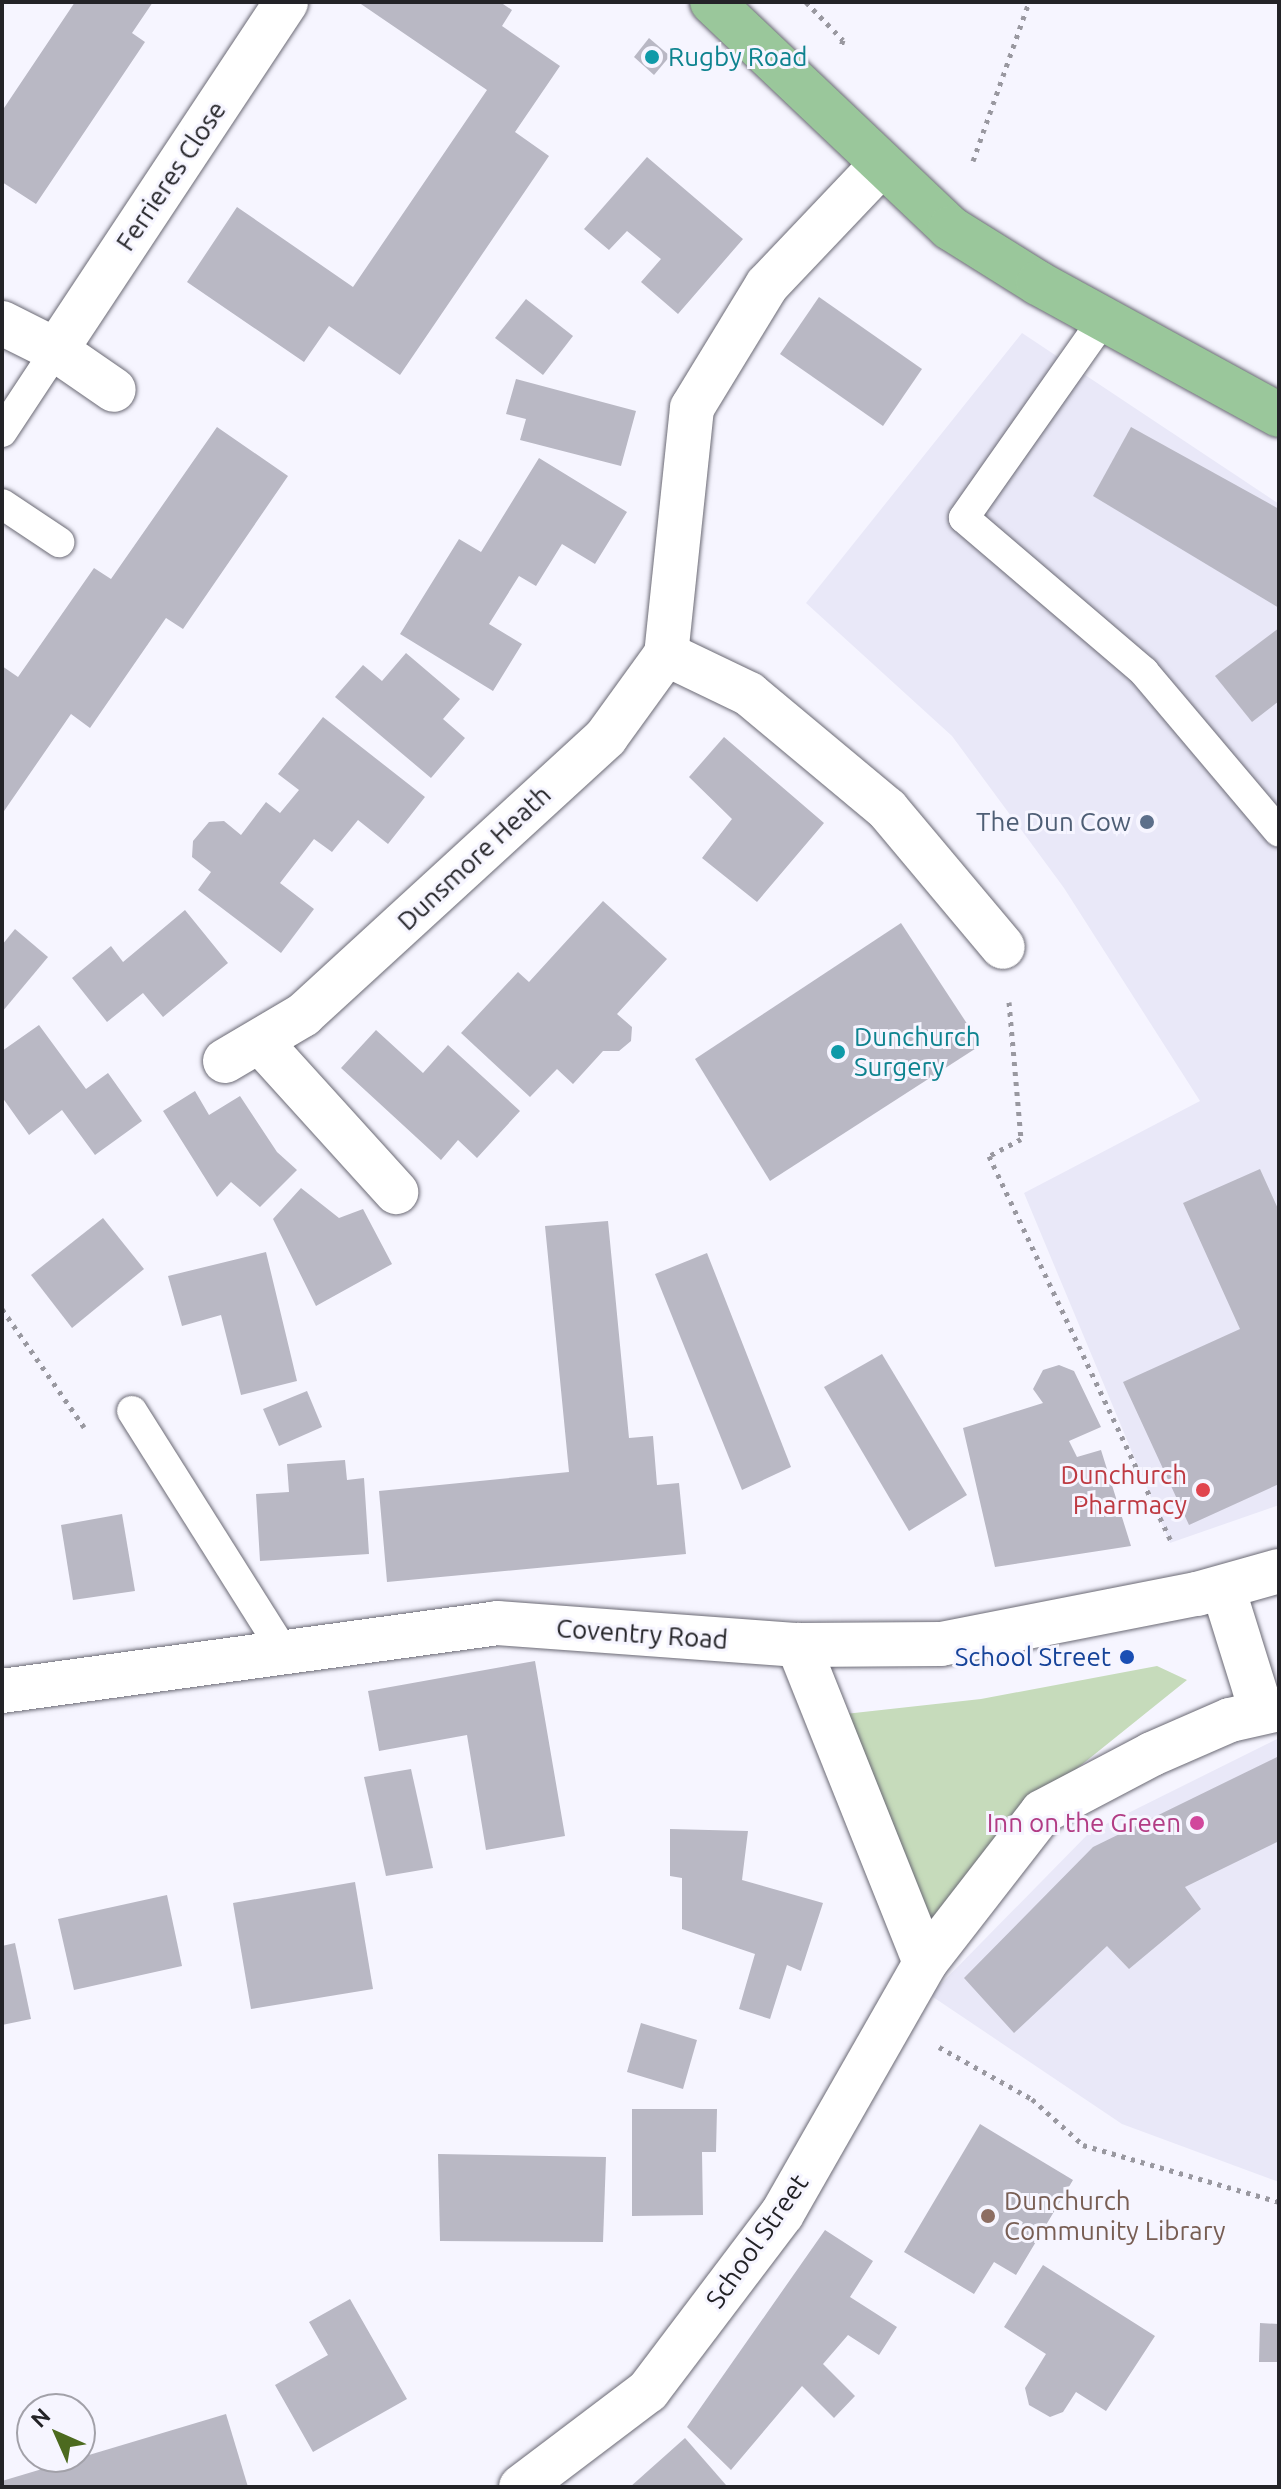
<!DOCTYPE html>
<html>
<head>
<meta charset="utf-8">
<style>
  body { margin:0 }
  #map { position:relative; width:1281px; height:2489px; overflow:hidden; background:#f6f5ff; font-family:Ubuntu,sans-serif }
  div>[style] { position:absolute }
  .built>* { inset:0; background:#e9e8f8 }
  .green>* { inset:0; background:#c6dbbb }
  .building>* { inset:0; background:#b9b8c4 }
  .path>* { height:5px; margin-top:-2.5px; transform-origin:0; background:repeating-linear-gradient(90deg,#9998a0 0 4px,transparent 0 10px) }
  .roads { filter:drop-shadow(0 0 2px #6b6a75) drop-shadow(0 0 2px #6b6a75) }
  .lane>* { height:30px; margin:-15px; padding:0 15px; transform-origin:15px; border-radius:15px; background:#fff }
  .street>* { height:44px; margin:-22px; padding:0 22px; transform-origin:22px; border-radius:22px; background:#fff }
  .secondary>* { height:44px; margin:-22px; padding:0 22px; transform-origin:22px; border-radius:22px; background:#fff }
  .primary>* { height:44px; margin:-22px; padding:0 22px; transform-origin:22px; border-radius:22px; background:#9ac79b }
  .dots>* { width:22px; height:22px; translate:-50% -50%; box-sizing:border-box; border:4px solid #f6f5ff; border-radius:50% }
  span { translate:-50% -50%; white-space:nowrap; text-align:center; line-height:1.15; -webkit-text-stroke:6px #f6f5ff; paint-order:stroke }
  .culture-label { font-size:26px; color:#0d838f }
  .left { translate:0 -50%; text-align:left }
  .street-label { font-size:26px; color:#232327 }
  .service-label { font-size:26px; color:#4e5e75 }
  .right { translate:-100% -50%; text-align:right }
  .health-label { font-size:26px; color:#be3a42 }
  .transit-label { font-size:26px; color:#164399 }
  .hotel-label { font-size:26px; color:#b23c85 }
  .education-label { font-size:26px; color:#785e54 }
  .frame { position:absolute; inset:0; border:4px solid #232327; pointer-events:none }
  .north { position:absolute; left:16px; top:2393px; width:80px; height:80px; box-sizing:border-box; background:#f6f5ff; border:2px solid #a2a1a9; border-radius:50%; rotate:315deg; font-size:22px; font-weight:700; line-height:32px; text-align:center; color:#232327 }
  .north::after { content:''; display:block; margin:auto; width:28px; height:36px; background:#4c6a1f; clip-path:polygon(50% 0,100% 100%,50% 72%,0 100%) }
</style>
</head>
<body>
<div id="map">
  <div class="built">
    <div style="clip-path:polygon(1022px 333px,1279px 504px,1279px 1505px,1170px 1543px,1024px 1193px,1200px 1101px,1064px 888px,952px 736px,806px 603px)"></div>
    <div style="clip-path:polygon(1279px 1738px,1279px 2182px,1122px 2124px,930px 1995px,1090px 1832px)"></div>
  </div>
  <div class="green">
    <div style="clip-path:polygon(1157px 1666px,1187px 1680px,1034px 1803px,928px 1937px,845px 1714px,981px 1699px)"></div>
  </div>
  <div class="building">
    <div style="clip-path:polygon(75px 2px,153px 2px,132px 33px,145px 42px,36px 204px,2px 182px,2px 111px)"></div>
    <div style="clip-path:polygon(358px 2px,500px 2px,512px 10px,502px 26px,560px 66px,515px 132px,549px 156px,400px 375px,329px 326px,304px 362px,187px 282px,237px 207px,353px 287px,487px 90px)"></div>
    <div style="clip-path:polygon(649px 38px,670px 56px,654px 75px,634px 57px)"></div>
    <div style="clip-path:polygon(647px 157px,743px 239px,678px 314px,641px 282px,661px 259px,627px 231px,609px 250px,584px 229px)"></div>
    <div style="clip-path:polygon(819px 297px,922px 369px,883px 426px,780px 354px)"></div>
    <div style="clip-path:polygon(526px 299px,573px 336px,543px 375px,495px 338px)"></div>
    <div style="clip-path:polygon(516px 379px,636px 411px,621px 466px,520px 440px,526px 419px,506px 414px)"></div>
    <div style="clip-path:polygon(217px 427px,288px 476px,183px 629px,166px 618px,90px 728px,71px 714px,2px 814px,2px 666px,18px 677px,94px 568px,111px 579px)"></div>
    <div style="clip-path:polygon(1131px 427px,1279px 509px,1279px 608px,1093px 496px)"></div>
    <div style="clip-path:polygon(539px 458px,627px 512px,595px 564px,562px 544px,536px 586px,519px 576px,489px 624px,522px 644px,493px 691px,400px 634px,459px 539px,481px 552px)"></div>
    <div style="clip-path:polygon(1279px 628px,1279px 701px,1252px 722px,1215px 676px)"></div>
    <div style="clip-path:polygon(406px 653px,460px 699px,443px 719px,465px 738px,431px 778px,335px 697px,363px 665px,382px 681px)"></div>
    <div style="clip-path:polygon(323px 717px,425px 797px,388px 844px,358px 820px,332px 852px,314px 839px,280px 883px,314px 909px,281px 953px,198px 890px,211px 872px,192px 857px,193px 841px,209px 822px,224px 821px,241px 835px,266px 802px,280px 813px,299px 790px,278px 774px)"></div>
    <div style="clip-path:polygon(724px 737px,824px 823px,757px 902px,702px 858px,732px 819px,689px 777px)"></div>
    <div style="clip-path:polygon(603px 901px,667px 959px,617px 1014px,632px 1027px,631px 1041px,619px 1051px,603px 1051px,573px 1084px,557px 1069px,530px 1097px,461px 1033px,518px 972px,529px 982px)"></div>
    <div style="clip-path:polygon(185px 910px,228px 963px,163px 1017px,143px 993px,107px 1022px,72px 978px,111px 946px,123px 962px)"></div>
    <div style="clip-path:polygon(901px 923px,981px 1045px,770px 1181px,695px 1059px)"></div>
    <div style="clip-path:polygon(15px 929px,48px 957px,2px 1012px,2px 945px)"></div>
    <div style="clip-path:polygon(39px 1025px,86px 1089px,108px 1073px,142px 1121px,95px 1155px,62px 1110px,29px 1135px,2px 1097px,2px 1051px)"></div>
    <div style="clip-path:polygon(376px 1030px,423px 1073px,448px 1045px,520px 1111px,477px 1158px,458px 1140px,441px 1160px,341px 1068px)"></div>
    <div style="clip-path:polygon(195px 1091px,209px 1115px,240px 1096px,277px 1152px,297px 1170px,260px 1207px,231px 1182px,217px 1197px,163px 1111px)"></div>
    <div style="clip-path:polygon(1260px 1169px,1279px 1211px,1279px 1484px,1189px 1525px,1123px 1382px,1240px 1329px,1183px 1203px)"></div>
    <div style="clip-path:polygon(301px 1188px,339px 1218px,363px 1209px,392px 1264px,316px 1306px,273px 1219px)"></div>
    <div style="clip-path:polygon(103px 1218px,144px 1269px,72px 1328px,31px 1275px)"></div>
    <div style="clip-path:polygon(608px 1221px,629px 1438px,653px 1436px,657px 1485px,679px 1483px,686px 1554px,387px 1582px,379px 1491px,569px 1472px,545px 1226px)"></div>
    <div style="clip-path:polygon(266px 1252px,297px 1381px,241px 1395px,221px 1315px,182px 1326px,168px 1276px)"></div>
    <div style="clip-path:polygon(707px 1253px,791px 1467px,742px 1490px,655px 1274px)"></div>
    <div style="clip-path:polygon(882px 1354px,967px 1495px,909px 1531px,824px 1387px)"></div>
    <div style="clip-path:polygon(1059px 1365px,1074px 1371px,1101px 1427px,1069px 1441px,1077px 1457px,1101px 1450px,1131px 1546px,995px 1567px,963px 1428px,1043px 1403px,1033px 1389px,1043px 1370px)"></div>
    <div style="clip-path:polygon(307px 1391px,322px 1427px,279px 1446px,263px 1409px)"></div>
    <div style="clip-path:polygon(345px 1460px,347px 1480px,364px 1478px,369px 1554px,260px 1561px,256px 1494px,289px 1492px,287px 1464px)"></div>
    <div style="clip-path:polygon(122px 1514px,135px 1591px,73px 1600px,61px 1525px)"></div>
    <div style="clip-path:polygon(535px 1661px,565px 1836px,486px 1850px,467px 1735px,379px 1751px,368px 1691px)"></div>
    <div style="clip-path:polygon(1279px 1756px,1279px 1841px,1185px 1887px,1201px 1909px,1129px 1969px,1107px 1946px,1014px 2033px,964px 1978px,1093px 1847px)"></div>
    <div style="clip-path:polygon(411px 1769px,433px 1868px,386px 1876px,364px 1777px)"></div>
    <div style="clip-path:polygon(670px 1829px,748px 1831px,742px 1880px,823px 1903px,801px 1971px,787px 1965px,770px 2019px,739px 2009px,755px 1954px,682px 1929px,682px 1878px,670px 1876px)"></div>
    <div style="clip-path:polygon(355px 1882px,373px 1989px,251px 2009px,233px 1903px)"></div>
    <div style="clip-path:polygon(167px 1895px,182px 1966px,74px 1990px,58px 1919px)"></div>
    <div style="clip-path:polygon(15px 1943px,31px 2019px,2px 2025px,2px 1946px)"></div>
    <div style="clip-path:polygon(641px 2023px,697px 2040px,683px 2089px,627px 2072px)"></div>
    <div style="clip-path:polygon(632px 2109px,717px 2109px,716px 2152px,702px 2152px,703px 2215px,632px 2216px)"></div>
    <div style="clip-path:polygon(980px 2124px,1073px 2180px,1016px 2275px,994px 2262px,974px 2294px,904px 2252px)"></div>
    <div style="clip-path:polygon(438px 2154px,606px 2157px,603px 2242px,440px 2241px)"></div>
    <div style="clip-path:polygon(825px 2230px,873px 2261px,850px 2297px,897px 2327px,879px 2355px,848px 2335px,823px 2364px,855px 2396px,834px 2418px,802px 2386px,731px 2470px,687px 2427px)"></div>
    <div style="clip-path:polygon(1043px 2265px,1155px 2336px,1106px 2411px,1076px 2392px,1063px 2412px,1050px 2417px,1029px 2405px,1025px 2388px,1046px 2354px,1004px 2327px)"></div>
    <div style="clip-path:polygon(350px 2299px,407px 2399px,313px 2452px,275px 2385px,328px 2355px,309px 2322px)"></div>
    <div style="clip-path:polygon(1260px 2323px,1279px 2324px,1279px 2362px,1259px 2362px)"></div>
    <div style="clip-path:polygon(226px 2414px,248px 2487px,2px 2487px,2px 2481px)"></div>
    <div style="clip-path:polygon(685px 2438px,726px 2485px,630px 2487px)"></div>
  </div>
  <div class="path">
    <div style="left:806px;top:2px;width:53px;rotate:45.8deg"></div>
    <div style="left:843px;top:40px;width:9px;rotate:108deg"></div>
    <div style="left:973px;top:161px;width:169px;rotate:-70.6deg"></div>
    <div style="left:1009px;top:1002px;width:138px;rotate:85deg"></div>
    <div style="left:1021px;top:1139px;width:36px;rotate:152deg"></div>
    <div style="left:989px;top:1156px;width:428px;rotate:64.7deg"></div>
    <div style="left:2px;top:1309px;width:144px;rotate:55.2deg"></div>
    <div style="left:939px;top:2047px;width:107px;rotate:29.2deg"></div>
    <div style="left:1032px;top:2099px;width:69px;rotate:42deg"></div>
    <div style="left:1083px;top:2145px;width:204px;rotate:16.2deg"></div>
  </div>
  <div class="roads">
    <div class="lane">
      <div style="left:1103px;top:320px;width:242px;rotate:125.1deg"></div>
      <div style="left:964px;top:518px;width:237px;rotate:40.5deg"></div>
      <div style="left:1144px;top:672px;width:209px;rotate:49.8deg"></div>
      <div style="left:2px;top:432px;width:98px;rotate:-56.6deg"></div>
      <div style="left:2px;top:504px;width:69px;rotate:33.7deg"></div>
      <div style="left:132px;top:1411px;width:285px;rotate:57.8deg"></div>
    </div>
    <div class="street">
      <div style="left:880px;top:166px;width:164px;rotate:133.5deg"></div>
      <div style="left:767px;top:285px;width:144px;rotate:121.4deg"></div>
      <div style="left:692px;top:408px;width:247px;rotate:96deg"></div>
      <div style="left:666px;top:654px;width:92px;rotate:25.7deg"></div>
      <div style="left:749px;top:694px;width:180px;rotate:39.8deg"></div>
      <div style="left:887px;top:809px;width:180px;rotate:50deg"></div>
      <div style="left:2px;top:323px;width:60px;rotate:26.6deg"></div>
      <div style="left:56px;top:350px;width:70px;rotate:34.6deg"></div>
      <div style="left:56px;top:350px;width:417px;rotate:-56.5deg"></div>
      <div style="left:262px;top:1044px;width:200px;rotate:47.8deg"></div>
      <div style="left:225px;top:1061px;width:91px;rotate:-30.5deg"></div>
      <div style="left:303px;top:1015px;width:411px;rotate:-42.5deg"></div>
      <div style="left:606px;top:737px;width:102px;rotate:-54.1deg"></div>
      <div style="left:1223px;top:1588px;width:128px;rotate:72.7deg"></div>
      <div style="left:798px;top:1645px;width:342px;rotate:68.2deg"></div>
      <div style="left:521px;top:2487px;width:159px;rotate:-37.1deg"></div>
      <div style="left:648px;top:2391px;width:222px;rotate:-52.9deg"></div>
      <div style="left:782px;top:2214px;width:289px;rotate:-60.3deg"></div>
      <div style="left:925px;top:1963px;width:191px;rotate:-52.2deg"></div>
      <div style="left:1042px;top:1812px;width:124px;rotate:-27.8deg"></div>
      <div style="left:1152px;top:1754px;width:85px;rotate:-23.6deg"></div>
      <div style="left:1230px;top:1720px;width:50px;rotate:-12.7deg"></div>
    </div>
    <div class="secondary">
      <div style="left:2px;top:1691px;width:500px;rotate:-7.8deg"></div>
      <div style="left:497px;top:1623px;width:302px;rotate:4.2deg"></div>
      <div style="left:798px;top:1645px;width:143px;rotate:-0.4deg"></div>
      <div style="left:941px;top:1644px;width:261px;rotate:-11.1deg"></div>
      <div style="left:1197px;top:1594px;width:85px;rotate:-15.7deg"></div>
    </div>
    <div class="primary">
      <div style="left:712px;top:2px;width:328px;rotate:43.5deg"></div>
      <div style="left:950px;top:228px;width:104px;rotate:32deg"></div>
      <div style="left:1038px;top:283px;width:275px;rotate:28.7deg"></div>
    </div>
  </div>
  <div class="dots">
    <div style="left:652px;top:57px;background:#0f9aa8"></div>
    <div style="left:1147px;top:822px;background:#5c6f8a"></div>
    <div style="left:838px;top:1052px;background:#0f9aa8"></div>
    <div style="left:1203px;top:1490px;background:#e0444e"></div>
    <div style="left:1127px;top:1657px;background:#1a4fb4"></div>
    <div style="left:1197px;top:1823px;background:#d1479c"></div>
    <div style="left:988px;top:2216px;background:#8d6e63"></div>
  </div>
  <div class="culture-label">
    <span class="left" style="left:668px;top:57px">Rugby Road</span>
    <span class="left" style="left:854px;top:1052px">Dunchurch<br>Surgery</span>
  </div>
  <div class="street-label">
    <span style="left:171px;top:176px;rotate:-56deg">Ferrieres Close</span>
    <span style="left:474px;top:858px;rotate:-43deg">Dunsmore Heath</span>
    <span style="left:642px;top:1634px;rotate:4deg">Coventry Road</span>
    <span style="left:757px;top:2241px;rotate:-55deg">School Street</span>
  </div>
  <div class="service-label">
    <span class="right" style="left:1131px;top:822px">The Dun Cow</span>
  </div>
  <div class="health-label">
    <span class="right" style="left:1187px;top:1490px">Dunchurch<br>Pharmacy</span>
  </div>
  <div class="transit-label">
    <span class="right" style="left:1111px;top:1657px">School Street</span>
  </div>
  <div class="hotel-label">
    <span class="right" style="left:1181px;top:1823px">Inn on the Green</span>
  </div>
  <div class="education-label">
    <span class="left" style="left:1004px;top:2216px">Dunchurch<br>Community Library</span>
  </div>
  <div class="frame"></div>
  <div class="north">N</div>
</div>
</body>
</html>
